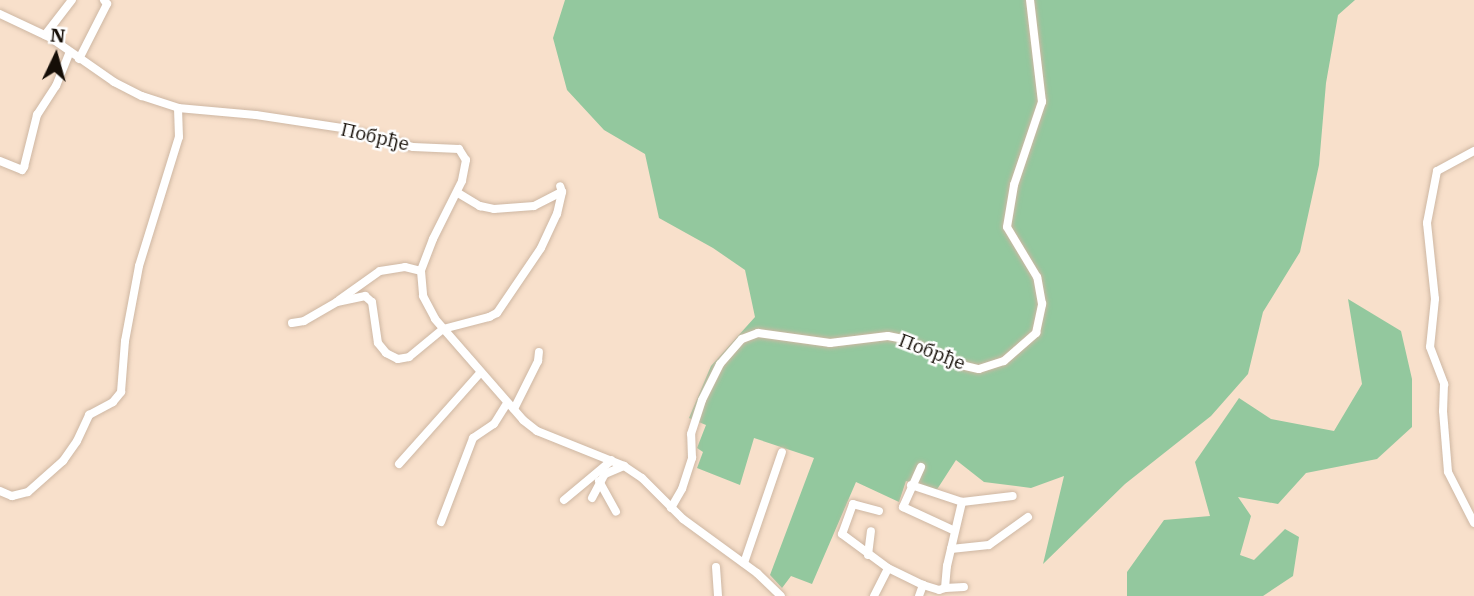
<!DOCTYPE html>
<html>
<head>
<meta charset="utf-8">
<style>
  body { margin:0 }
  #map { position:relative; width:1474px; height:596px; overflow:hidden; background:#f8e0cb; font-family:"IBM Plex Serif",serif }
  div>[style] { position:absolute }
  .green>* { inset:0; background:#93c89e }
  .roads { filter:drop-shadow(0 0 2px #ceb7a3) drop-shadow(0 0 2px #ceb7a3) }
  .minor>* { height:8px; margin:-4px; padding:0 4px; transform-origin:4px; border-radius:4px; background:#fff }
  span { translate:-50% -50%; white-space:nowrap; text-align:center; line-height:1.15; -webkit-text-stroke:5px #fff; paint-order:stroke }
  .street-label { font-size:19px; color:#150e07 }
  .north { position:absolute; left:21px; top:21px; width:70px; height:70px; -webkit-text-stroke:5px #fff; paint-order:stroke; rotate:5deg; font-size:19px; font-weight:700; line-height:28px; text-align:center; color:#150e07 }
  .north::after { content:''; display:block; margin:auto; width:24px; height:32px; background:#150e07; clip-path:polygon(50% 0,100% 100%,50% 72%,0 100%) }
</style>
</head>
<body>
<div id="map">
  <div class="green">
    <div style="clip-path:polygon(565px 0,1355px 0,1338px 15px,1326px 83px,1319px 165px,1300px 252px,1263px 312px,1248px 374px,1211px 416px,1125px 484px,1043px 564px,1064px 476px,1031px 488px,984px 482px,956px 460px,936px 491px,906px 481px,899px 502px,856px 482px,812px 584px,791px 576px,782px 588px,770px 575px,814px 458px,754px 438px,740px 485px,697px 468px,703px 452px,697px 448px,706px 425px,689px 418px,711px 366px,755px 317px,745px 270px,713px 248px,659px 218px,645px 154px,604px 130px,567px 90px,553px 38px)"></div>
    <div style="clip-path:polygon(1348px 299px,1401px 331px,1412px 379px,1412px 427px,1377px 459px,1306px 473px,1278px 504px,1238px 497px,1251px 516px,1240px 555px,1254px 560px,1285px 529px,1299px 537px,1293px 576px,1263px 596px,1127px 596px,1127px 572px,1164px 520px,1210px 516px,1195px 462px,1239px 398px,1271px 419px,1334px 431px,1362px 384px)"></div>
  </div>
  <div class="roads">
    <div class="minor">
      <div style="left:0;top:14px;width:56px;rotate:25.2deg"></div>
      <div style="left:51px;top:38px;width:77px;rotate:34.9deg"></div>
      <div style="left:114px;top:82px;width:31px;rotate:27deg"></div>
      <div style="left:142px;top:96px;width:38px;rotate:18deg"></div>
      <div style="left:178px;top:108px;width:78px;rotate:5.1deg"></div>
      <div style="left:256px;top:115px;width:87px;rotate:8.6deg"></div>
      <div style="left:342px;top:128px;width:73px;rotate:15deg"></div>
      <div style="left:413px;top:147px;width:46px;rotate:2.5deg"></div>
      <div style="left:459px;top:149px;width:13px;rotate:58deg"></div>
      <div style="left:466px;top:160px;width:21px;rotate:101deg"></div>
      <div style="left:462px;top:181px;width:65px;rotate:116.6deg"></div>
      <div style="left:433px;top:239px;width:34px;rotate:111deg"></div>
      <div style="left:421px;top:271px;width:25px;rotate:85deg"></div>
      <div style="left:423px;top:296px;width:26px;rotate:62deg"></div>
      <div style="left:435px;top:319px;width:134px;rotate:48.9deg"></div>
      <div style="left:523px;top:420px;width:18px;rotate:38deg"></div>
      <div style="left:537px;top:431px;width:94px;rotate:21.9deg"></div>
      <div style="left:624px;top:466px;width:22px;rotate:34deg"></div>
      <div style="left:642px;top:478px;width:58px;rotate:45deg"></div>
      <div style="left:683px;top:519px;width:92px;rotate:36.1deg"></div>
      <div style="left:757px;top:573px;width:33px;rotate:44deg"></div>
      <div style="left:45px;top:35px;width:44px;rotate:-52.4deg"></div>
      <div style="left:79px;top:59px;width:62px;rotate:-63deg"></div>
      <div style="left:107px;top:4px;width:5px;rotate:-127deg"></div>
      <div style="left:1474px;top:151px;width:42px;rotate:151.6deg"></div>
      <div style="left:1437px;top:171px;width:53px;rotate:100.9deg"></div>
      <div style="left:1427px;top:223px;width:76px;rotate:84deg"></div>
      <div style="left:1435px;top:299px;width:48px;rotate:95.9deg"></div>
      <div style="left:1430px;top:347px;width:40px;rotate:69deg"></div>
      <div style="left:1444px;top:384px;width:27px;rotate:92deg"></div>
      <div style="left:1443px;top:411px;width:61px;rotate:85.3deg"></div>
      <div style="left:1448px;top:472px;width:57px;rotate:63deg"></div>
      <div style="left:0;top:161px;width:24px;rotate:22deg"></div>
      <div style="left:22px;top:170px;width:4px;rotate:-56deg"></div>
      <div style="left:24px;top:167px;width:54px;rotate:-76deg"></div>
      <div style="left:37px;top:115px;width:35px;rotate:-57deg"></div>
      <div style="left:56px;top:86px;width:37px;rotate:-68deg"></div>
      <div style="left:458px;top:193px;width:26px;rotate:31deg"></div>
      <div style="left:480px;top:206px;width:14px;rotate:12deg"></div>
      <div style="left:494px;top:209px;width:40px;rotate:-4.3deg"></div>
      <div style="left:534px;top:206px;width:31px;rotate:-27deg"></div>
      <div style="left:339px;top:300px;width:50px;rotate:-35.3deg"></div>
      <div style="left:380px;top:271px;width:25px;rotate:-9deg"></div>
      <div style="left:405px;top:267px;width:16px;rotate:14deg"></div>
      <div style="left:292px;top:323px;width:12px;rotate:-9deg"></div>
      <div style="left:304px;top:321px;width:38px;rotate:-30deg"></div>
      <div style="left:337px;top:302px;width:29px;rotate:-12deg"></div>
      <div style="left:365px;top:296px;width:9px;rotate:41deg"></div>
      <div style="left:372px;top:302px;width:41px;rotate:81.7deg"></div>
      <div style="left:378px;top:343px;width:13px;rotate:51deg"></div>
      <div style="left:386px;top:353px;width:13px;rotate:27deg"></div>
      <div style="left:398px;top:359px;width:11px;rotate:-10deg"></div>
      <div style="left:409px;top:357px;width:44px;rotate:-39.5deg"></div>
      <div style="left:443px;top:329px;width:48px;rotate:-14.6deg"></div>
      <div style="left:489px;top:317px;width:9px;rotate:-27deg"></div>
      <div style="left:497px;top:313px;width:78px;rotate:-55.9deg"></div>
      <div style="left:541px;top:248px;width:38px;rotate:-65deg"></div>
      <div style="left:557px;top:214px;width:23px;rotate:-77deg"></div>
      <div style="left:562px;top:192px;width:6px;rotate:-108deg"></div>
      <div style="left:514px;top:409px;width:54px;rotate:-63.4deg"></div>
      <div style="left:538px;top:361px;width:9px;rotate:-84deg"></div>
      <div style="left:399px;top:464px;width:123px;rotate:-48.3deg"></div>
      <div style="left:921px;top:467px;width:44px;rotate:114.2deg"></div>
      <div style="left:903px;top:507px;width:57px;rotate:24.8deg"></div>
      <div style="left:599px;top:481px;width:35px;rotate:61deg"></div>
      <div style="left:911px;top:485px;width:54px;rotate:18.4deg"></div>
      <div style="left:962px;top:502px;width:51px;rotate:-6.7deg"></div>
      <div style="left:0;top:491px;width:13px;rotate:23deg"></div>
      <div style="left:12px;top:496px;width:16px;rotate:-14deg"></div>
      <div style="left:28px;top:492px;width:47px;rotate:-41.5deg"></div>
      <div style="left:63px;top:461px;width:24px;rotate:-55deg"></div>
      <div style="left:77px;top:441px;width:29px;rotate:-65deg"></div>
      <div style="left:89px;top:415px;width:27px;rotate:-28deg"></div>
      <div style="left:113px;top:402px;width:13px;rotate:-51deg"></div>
      <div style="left:121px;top:392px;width:51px;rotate:-85.5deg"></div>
      <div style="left:125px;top:341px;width:76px;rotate:-79.4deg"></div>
      <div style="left:139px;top:266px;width:135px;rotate:-72.8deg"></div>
      <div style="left:179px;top:137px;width:29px;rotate:-92deg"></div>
      <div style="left:592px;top:498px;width:27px;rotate:-62deg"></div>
      <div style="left:605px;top:474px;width:21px;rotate:-23deg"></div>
      <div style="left:564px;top:500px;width:62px;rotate:-39.8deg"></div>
      <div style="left:671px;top:508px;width:22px;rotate:-60deg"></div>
      <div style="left:682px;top:489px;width:33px;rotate:-72deg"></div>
      <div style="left:692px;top:458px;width:24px;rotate:-92deg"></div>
      <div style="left:691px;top:434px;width:36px;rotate:-72deg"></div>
      <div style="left:702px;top:400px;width:40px;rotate:-63.4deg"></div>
      <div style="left:720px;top:364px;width:33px;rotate:-49deg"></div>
      <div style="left:742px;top:339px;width:17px;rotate:-21deg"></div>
      <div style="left:758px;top:333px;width:73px;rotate:7.9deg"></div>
      <div style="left:830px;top:343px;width:58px;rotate:-6.9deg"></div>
      <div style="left:888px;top:336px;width:15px;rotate:11deg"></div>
      <div style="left:903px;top:339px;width:64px;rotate:24.1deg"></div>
      <div style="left:961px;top:365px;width:18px;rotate:13deg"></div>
      <div style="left:979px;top:369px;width:26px;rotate:-18deg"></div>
      <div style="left:1004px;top:361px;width:43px;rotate:-41.2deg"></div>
      <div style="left:1036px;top:333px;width:30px;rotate:-78deg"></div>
      <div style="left:1042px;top:304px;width:27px;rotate:-100deg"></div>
      <div style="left:1037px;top:277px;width:58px;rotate:-121deg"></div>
      <div style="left:1007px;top:227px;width:43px;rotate:-80.5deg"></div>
      <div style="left:1014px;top:185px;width:88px;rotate:-71.4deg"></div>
      <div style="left:1042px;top:102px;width:103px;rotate:-96.7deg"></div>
      <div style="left:879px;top:511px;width:27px;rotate:-165deg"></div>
      <div style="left:853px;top:504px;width:32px;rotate:110deg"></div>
      <div style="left:842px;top:534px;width:57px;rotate:36.5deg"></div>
      <div style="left:441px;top:522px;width:90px;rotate:-69.1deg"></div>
      <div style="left:473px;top:438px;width:25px;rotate:-34deg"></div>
      <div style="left:494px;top:424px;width:25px;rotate:-58deg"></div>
      <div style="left:951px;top:549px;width:38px;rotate:-6deg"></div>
      <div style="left:989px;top:545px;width:48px;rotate:-35.7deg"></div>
      <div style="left:868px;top:555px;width:24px;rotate:-83deg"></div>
      <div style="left:744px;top:563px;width:117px;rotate:-71.1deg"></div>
      <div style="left:716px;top:567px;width:29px;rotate:86deg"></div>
      <div style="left:945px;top:588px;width:19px;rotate:-3deg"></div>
      <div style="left:874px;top:596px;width:31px;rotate:-63deg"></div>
      <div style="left:888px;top:568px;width:39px;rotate:26deg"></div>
      <div style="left:923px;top:585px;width:17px;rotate:17deg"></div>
      <div style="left:939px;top:590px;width:6px;rotate:-18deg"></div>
      <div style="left:945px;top:588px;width:22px;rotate:-85deg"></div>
      <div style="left:947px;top:566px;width:66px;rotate:-76.8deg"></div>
      <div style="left:919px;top:596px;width:12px;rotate:-70deg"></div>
    </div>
  </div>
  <div class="street-label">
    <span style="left:375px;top:137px;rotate:13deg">Побрђе</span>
    <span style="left:932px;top:352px;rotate:21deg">Побрђе</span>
  </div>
  <div class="north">N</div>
</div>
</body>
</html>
